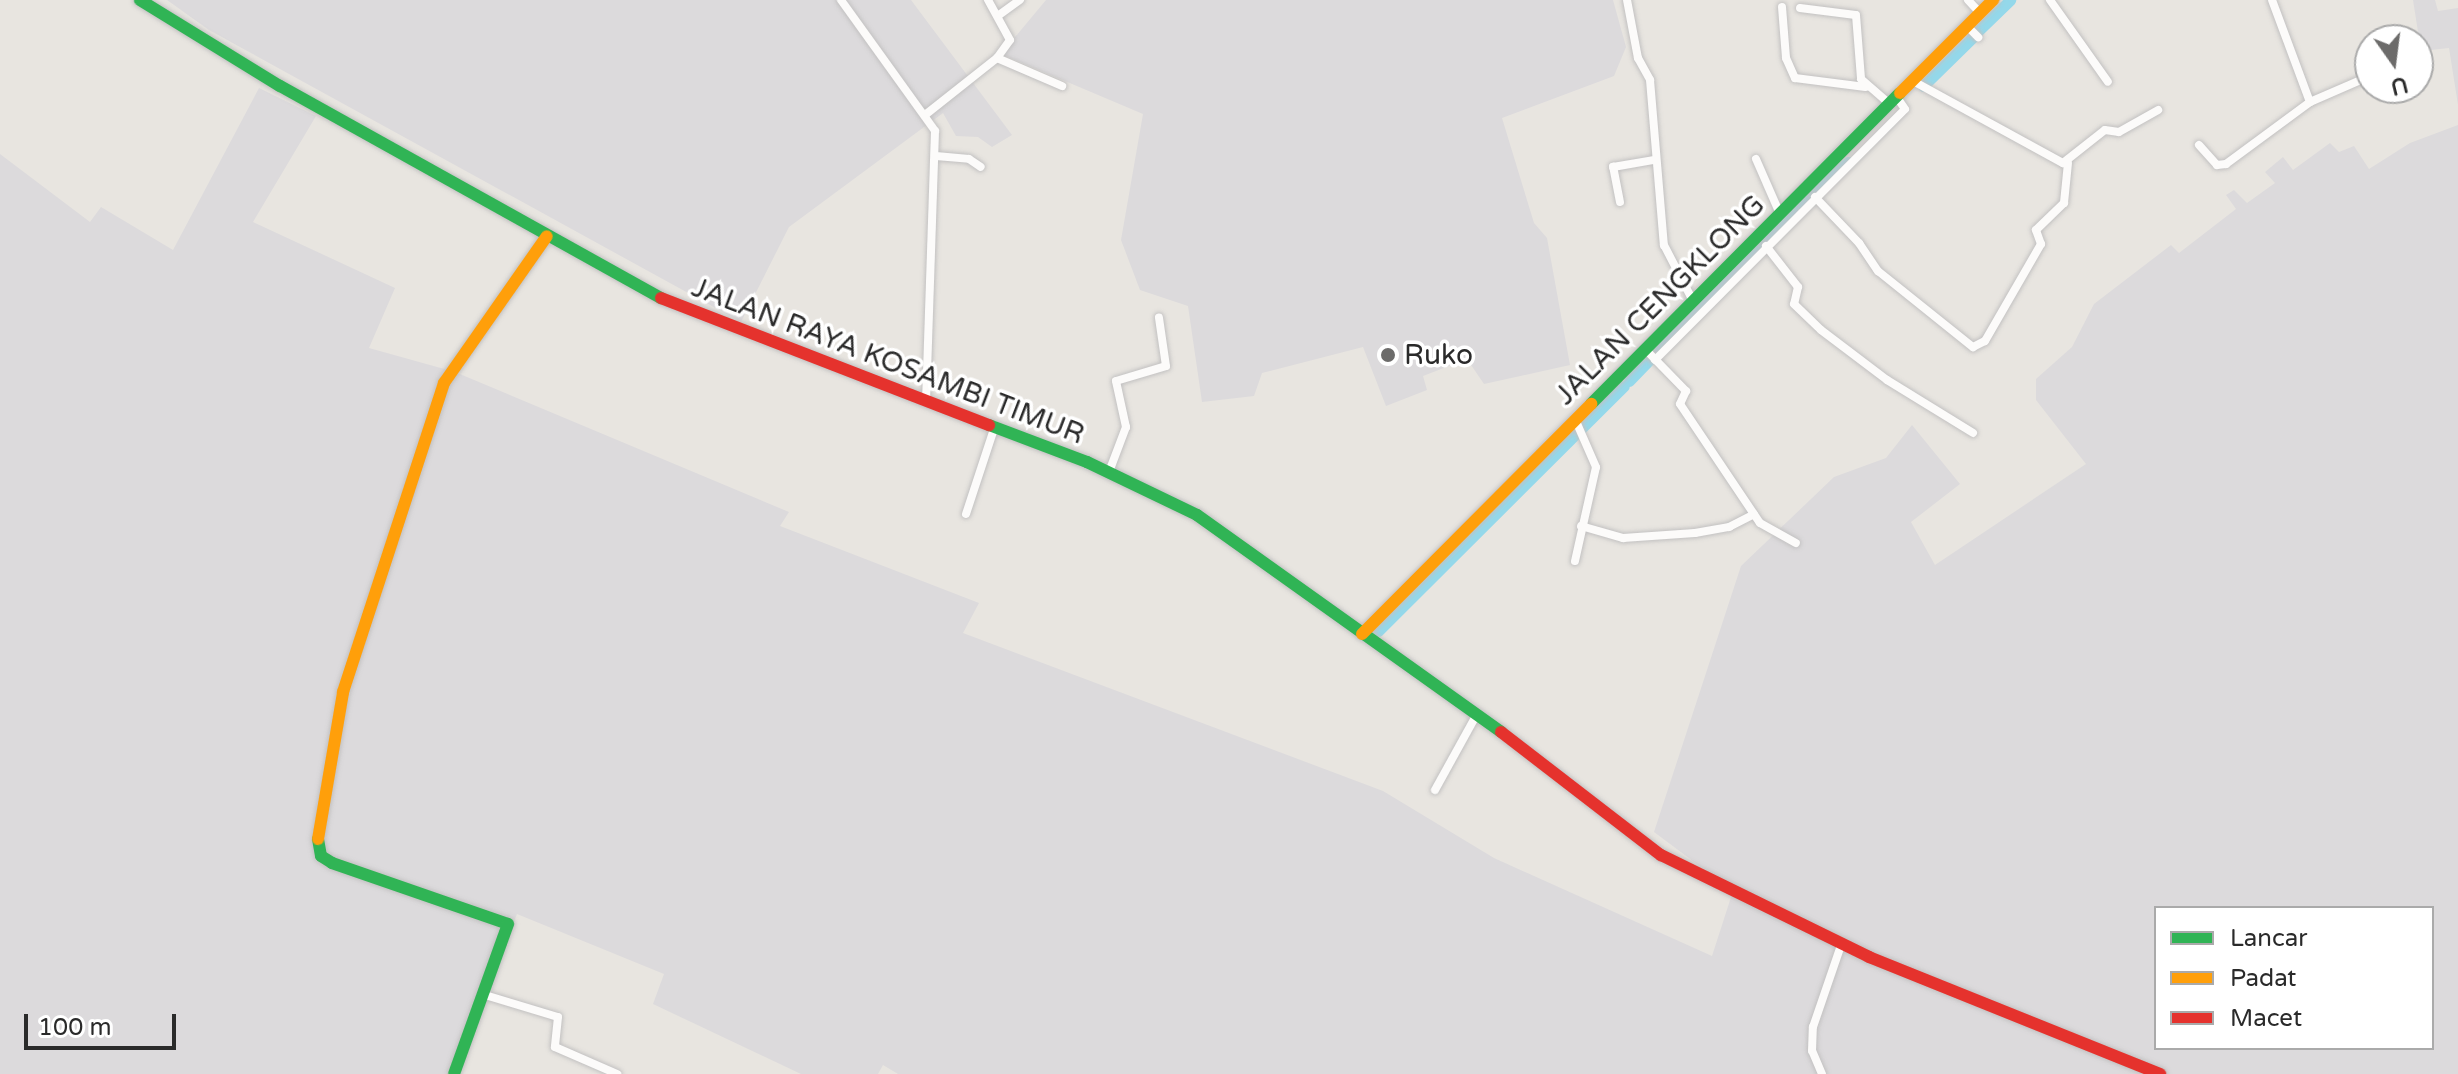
<!DOCTYPE html>
<html>
<head>
<meta charset="utf-8">
<style>
  body { margin:0 }
  #map { position:relative; width:2458px; height:1074px; overflow:hidden; background:#e8e5e0; font-family:"Varela Round",sans-serif }
  div>[style] { position:absolute }
  .industrial>* { inset:0; background:#dcdadc }
  .canal>* { height:11px; margin:-5.5px; padding:0 5.5px; transform-origin:5.5px; border-radius:5.5px; background:#94d8ea }
  .roads { filter:drop-shadow(0 0 2px #c2c1c1) drop-shadow(0 0 2px #c2c1c1) }
  .street>* { height:8px; margin:-4px; padding:0 4px; transform-origin:4px; border-radius:4px; background:#fcfbfa }
  .fast>* { height:12px; margin:-6px; padding:0 6px; transform-origin:6px; border-radius:6px; background:#30b455 }
  .slow>* { height:12px; margin:-6px; padding:0 6px; transform-origin:6px; border-radius:6px; background:#ff9f0a }
  .jam>* { height:12px; margin:-6px; padding:0 6px; transform-origin:6px; border-radius:6px; background:#e5322d }
  .dots>* { width:22px; height:22px; translate:-50% -50%; box-sizing:border-box; border:4px solid #fff; border-radius:50% }
  span { translate:-50% -50%; white-space:nowrap; text-align:center; line-height:1.15; -webkit-text-stroke:7px #fff; paint-order:stroke }
  .street-label { font-size:28px; color:#2a2a2a }
  .poi-label { font-size:28px; color:#2a2a2a }
  .left { translate:0 -50%; text-align:left }
  .legend { position:absolute; left:2154px; top:906px; width:280px; height:144px; box-sizing:border-box; background:#fff; border:2px solid #aaa; margin:0; padding:10px 14px; list-style:none; font-size:24px; color:#2a2a2a }
  .legend li { display:flex; align-items:center; gap:16px; height:40px }
  .legend b { width:40px; border:2px solid #aaa }
  .north { position:absolute; left:2354px; top:24px; width:80px; height:80px; box-sizing:border-box; background:#fff; border:2px solid #aaa; border-radius:50%; rotate:166deg; font-size:22px; font-weight:700; line-height:32px; text-align:center; color:#2a2a2a }
  .north::after { content:''; display:block; margin:auto; width:28px; height:36px; background:#6c6b6a; clip-path:polygon(50% 0,100% 100%,50% 72%,0 100%) }
  .scale { position:absolute; left:24px; top:1014px; width:152px; height:36px; box-sizing:border-box; border:4px solid #2a2a2a; border-top:0; padding-left:10px; font-size:24px; line-height:28px; white-space:nowrap; color:#2a2a2a; -webkit-text-stroke:6px #fff; paint-order:stroke }
</style>
</head>
<body>
<div id="map">
  <div class="industrial">
    <div style="clip-path:polygon(167px 0,911px 0,1012px 135px,992px 147px,978px 137px,956px 136px,943px 113px,789px 227px,741px 322px,209px 30px)"></div>
    <div style="clip-path:polygon(1046px 0,1613px 0,1626px 47px,1614px 76px,1502px 118px,1534px 223px,1547px 238px,1570px 365px,1484px 384px,1467px 359px,1423px 376px,1427px 390px,1386px 406px,1363px 347px,1262px 373px,1254px 396px,1202px 402px,1188px 306px,1140px 290px,1121px 240px,1143px 114px,1001px 54px)"></div>
    <div style="clip-path:polygon(2413px 0,2435px 0,2438px 11px,2458px 8px,2458px 105px,2449px 48px,2421px 51px)"></div>
    <div style="clip-path:polygon(evenodd,259px 88px,316px 116px,253px 222px,395px 288px,369px 348px,455px 372px,789px 512px,780px 526px,979px 603px,963px 633px,1383px 791px,1494px 858px,1712px 956px,1733px 891px,1654px 832px,1741px 566px,1834px 477px,1886px 458px,1912px 425px,1960px 484px,1911px 522px,1935px 565px,2086px 464px,2036px 400px,2036px 379px,2072px 347px,2094px 304px,2171px 245px,2179px 253px,2236px 209px,2226px 195px,2234px 190px,2247px 203px,2275px 183px,2265px 172px,2283px 157px,2293px 170px,2330px 143px,2339px 152px,2354px 146px,2369px 169px,2410px 143px,2458px 125px,2458px 1074px,898px 1074px,883px 1065px,878px 1074px,801px 1074px,653px 1004px,664px 974px,517px 914px,452px 1074px,0 1074px,0 154px,90px 222px,101px 207px,173px 250px,259px 88px,2156px 908px,2432px 908px,2432px 1048px,2156px 1048px,2156px 908px)"></div>
  </div>
  <div class="canal">
    <div style="left:1978px;top:31px;width:45px;rotate:-44.1deg"></div>
    <div style="left:1923px;top:86px;width:70px;rotate:-44.4deg"></div>
    <div style="left:1799px;top:203px;width:64px;rotate:-39.9deg"></div>
    <div style="left:1629px;top:381px;width:236px;rotate:-46deg"></div>
    <div style="left:1378px;top:631px;width:347px;rotate:-44.9deg"></div>
  </div>
  <div class="roads">
    <div class="street">
      <div style="left:841px;top:0;width:161px;rotate:54.3deg"></div>
      <div style="left:935px;top:131px;width:271px;rotate:91.9deg"></div>
      <div style="left:1627px;top:0;width:59px;rotate:79.3deg"></div>
      <div style="left:1638px;top:58px;width:25px;rotate:61deg"></div>
      <div style="left:1650px;top:80px;width:166px;rotate:85.2deg"></div>
      <div style="left:1664px;top:245px;width:63px;rotate:62.6deg"></div>
      <div style="left:1968px;top:0;width:18px;rotate:47deg"></div>
      <div style="left:2050px;top:0;width:100px;rotate:54.7deg"></div>
      <div style="left:2272px;top:0;width:109px;rotate:69.6deg"></div>
      <div style="left:1782px;top:7px;width:51px;rotate:85.5deg"></div>
      <div style="left:1786px;top:58px;width:22px;rotate:66deg"></div>
      <div style="left:1795px;top:78px;width:71px;rotate:7.3deg"></div>
      <div style="left:1800px;top:8px;width:56px;rotate:7.1deg"></div>
      <div style="left:1856px;top:15px;width:64px;rotate:85.5deg"></div>
      <div style="left:1861px;top:79px;width:37px;rotate:41deg"></div>
      <div style="left:999px;top:15px;width:26px;rotate:-36deg"></div>
      <div style="left:1967px;top:26px;width:16px;rotate:45deg"></div>
      <div style="left:2369px;top:48px;width:2px;rotate:63deg"></div>
      <div style="left:997px;top:58px;width:71px;rotate:23.3deg"></div>
      <div style="left:1913px;top:81px;width:171px;rotate:28.7deg"></div>
      <div style="left:2063px;top:163px;width:53px;rotate:-38.2deg"></div>
      <div style="left:2105px;top:130px;width:14px;rotate:8deg"></div>
      <div style="left:2119px;top:132px;width:45px;rotate:-29.4deg"></div>
      <div style="left:925px;top:115px;width:92px;rotate:-38.4deg"></div>
      <div style="left:997px;top:58px;width:22px;rotate:-54deg"></div>
      <div style="left:1010px;top:40px;width:46px;rotate:-118.8deg"></div>
      <div style="left:2199px;top:145px;width:27px;rotate:48deg"></div>
      <div style="left:2217px;top:165px;width:9px;rotate:-6deg"></div>
      <div style="left:2226px;top:164px;width:104px;rotate:-36.4deg"></div>
      <div style="left:2310px;top:102px;width:65px;rotate:-23.4deg"></div>
      <div style="left:936px;top:156px;width:33px;rotate:5deg"></div>
      <div style="left:969px;top:159px;width:14px;rotate:34deg"></div>
      <div style="left:1756px;top:159px;width:60px;rotate:66.4deg"></div>
      <div style="left:1815px;top:197px;width:64px;rotate:46.3deg"></div>
      <div style="left:1859px;top:243px;width:34px;rotate:56deg"></div>
      <div style="left:1878px;top:271px;width:122px;rotate:38.7deg"></div>
      <div style="left:1973px;top:347px;width:13px;rotate:-27deg"></div>
      <div style="left:1985px;top:341px;width:112px;rotate:-60deg"></div>
      <div style="left:2041px;top:244px;width:15px;rotate:-110deg"></div>
      <div style="left:2036px;top:230px;width:39px;rotate:-44deg"></div>
      <div style="left:2064px;top:203px;width:40px;rotate:-84.3deg"></div>
      <div style="left:1620px;top:202px;width:36px;rotate:-101deg"></div>
      <div style="left:1613px;top:167px;width:42px;rotate:-9.7deg"></div>
      <div style="left:1766px;top:246px;width:52px;rotate:52deg"></div>
      <div style="left:1798px;top:287px;width:17px;rotate:103deg"></div>
      <div style="left:1794px;top:304px;width:37px;rotate:44deg"></div>
      <div style="left:1821px;top:330px;width:83px;rotate:37.1deg"></div>
      <div style="left:1887px;top:380px;width:101px;rotate:31.6deg"></div>
      <div style="left:1645px;top:349px;width:59px;rotate:45.7deg"></div>
      <div style="left:1686px;top:391px;width:14px;rotate:115deg"></div>
      <div style="left:1680px;top:404px;width:143px;rotate:56.1deg"></div>
      <div style="left:1760px;top:523px;width:41px;rotate:29.1deg"></div>
      <div style="left:1655px;top:360px;width:354px;rotate:-45.1deg"></div>
      <div style="left:1905px;top:109px;width:16px;rotate:-125deg"></div>
      <div style="left:1109px;top:472px;width:48px;rotate:-69.3deg"></div>
      <div style="left:1126px;top:427px;width:47px;rotate:-102.3deg"></div>
      <div style="left:1116px;top:381px;width:52px;rotate:-16.7deg"></div>
      <div style="left:1166px;top:366px;width:49px;rotate:-98.3deg"></div>
      <div style="left:966px;top:514px;width:93px;rotate:-71.8deg"></div>
      <div style="left:1581px;top:526px;width:44px;rotate:15.9deg"></div>
      <div style="left:1623px;top:538px;width:72px;rotate:-4deg"></div>
      <div style="left:1695px;top:533px;width:35px;rotate:-10deg"></div>
      <div style="left:1729px;top:527px;width:28px;rotate:-27deg"></div>
      <div style="left:1575px;top:561px;width:96px;rotate:-77.4deg"></div>
      <div style="left:1596px;top:467px;width:52px;rotate:-113.6deg"></div>
      <div style="left:1435px;top:790px;width:87px;rotate:-61.1deg"></div>
      <div style="left:485px;top:995px;width:76px;rotate:16.8deg"></div>
      <div style="left:558px;top:1017px;width:30px;rotate:96deg"></div>
      <div style="left:555px;top:1047px;width:68px;rotate:23.5deg"></div>
      <div style="left:1822px;top:1074px;width:25px;rotate:-113deg"></div>
      <div style="left:1812px;top:1051px;width:24px;rotate:-88deg"></div>
      <div style="left:1813px;top:1027px;width:87px;rotate:-71.1deg"></div>
    </div>
    <div class="fast">
      <div style="left:140px;top:0;width:164px;rotate:31.6deg"></div>
      <div style="left:280px;top:86px;width:436px;rotate:29.1deg"></div>
      <div style="left:1591px;top:404px;width:438px;rotate:-45.2deg"></div>
      <div style="left:989px;top:425px;width:105px;rotate:20.7deg"></div>
      <div style="left:1087px;top:462px;width:122px;rotate:25.7deg"></div>
      <div style="left:1197px;top:515px;width:374px;rotate:35.5deg"></div>
      <div style="left:318px;top:839px;width:17px;rotate:80deg"></div>
      <div style="left:321px;top:856px;width:13px;rotate:32deg"></div>
      <div style="left:332px;top:863px;width:186px;rotate:19.1deg"></div>
      <div style="left:508px;top:924px;width:159px;rotate:109.8deg"></div>
    </div>
    <div class="slow">
      <div style="left:1900px;top:93px;width:132px;rotate:-45deg"></div>
      <div style="left:1362px;top:634px;width:325px;rotate:-45.1deg"></div>
      <div style="left:318px;top:839px;width:149px;rotate:-80.3deg"></div>
      <div style="left:343px;top:692px;width:325px;rotate:-71.9deg"></div>
      <div style="left:444px;top:383px;width:179px;rotate:-55deg"></div>
    </div>
    <div class="jam">
      <div style="left:661px;top:298px;width:352px;rotate:21.2deg"></div>
      <div style="left:1501px;top:732px;width:202px;rotate:37.6deg"></div>
      <div style="left:1661px;top:855px;width:232px;rotate:26.1deg"></div>
      <div style="left:1869px;top:957px;width:314px;rotate:21.9deg"></div>
    </div>
  </div>
  <div class="dots">
    <div style="left:1388px;top:355px;background:#6c6b6a"></div>
  </div>
  <div class="street-label">
    <span style="left:1660px;top:300px;rotate:-45deg">JALAN CENGKLONG</span>
    <span style="left:888px;top:361px;rotate:21deg">JALAN RAYA KOSAMBI TIMUR</span>
  </div>
  <div class="poi-label">
    <span class="left" style="left:1404px;top:355px">Ruko</span>
  </div>
  <ul class="legend">
  <li><b style="height:10px;background:#30b455"></b>Lancar</li>
  <li><b style="height:10px;background:#ff9f0a"></b>Padat</li>
  <li><b style="height:10px;background:#e5322d"></b>Macet</li>
  </ul>
  <div class="north">U</div>
  <div class="scale">100 m</div>
</div>
</body>
</html>
